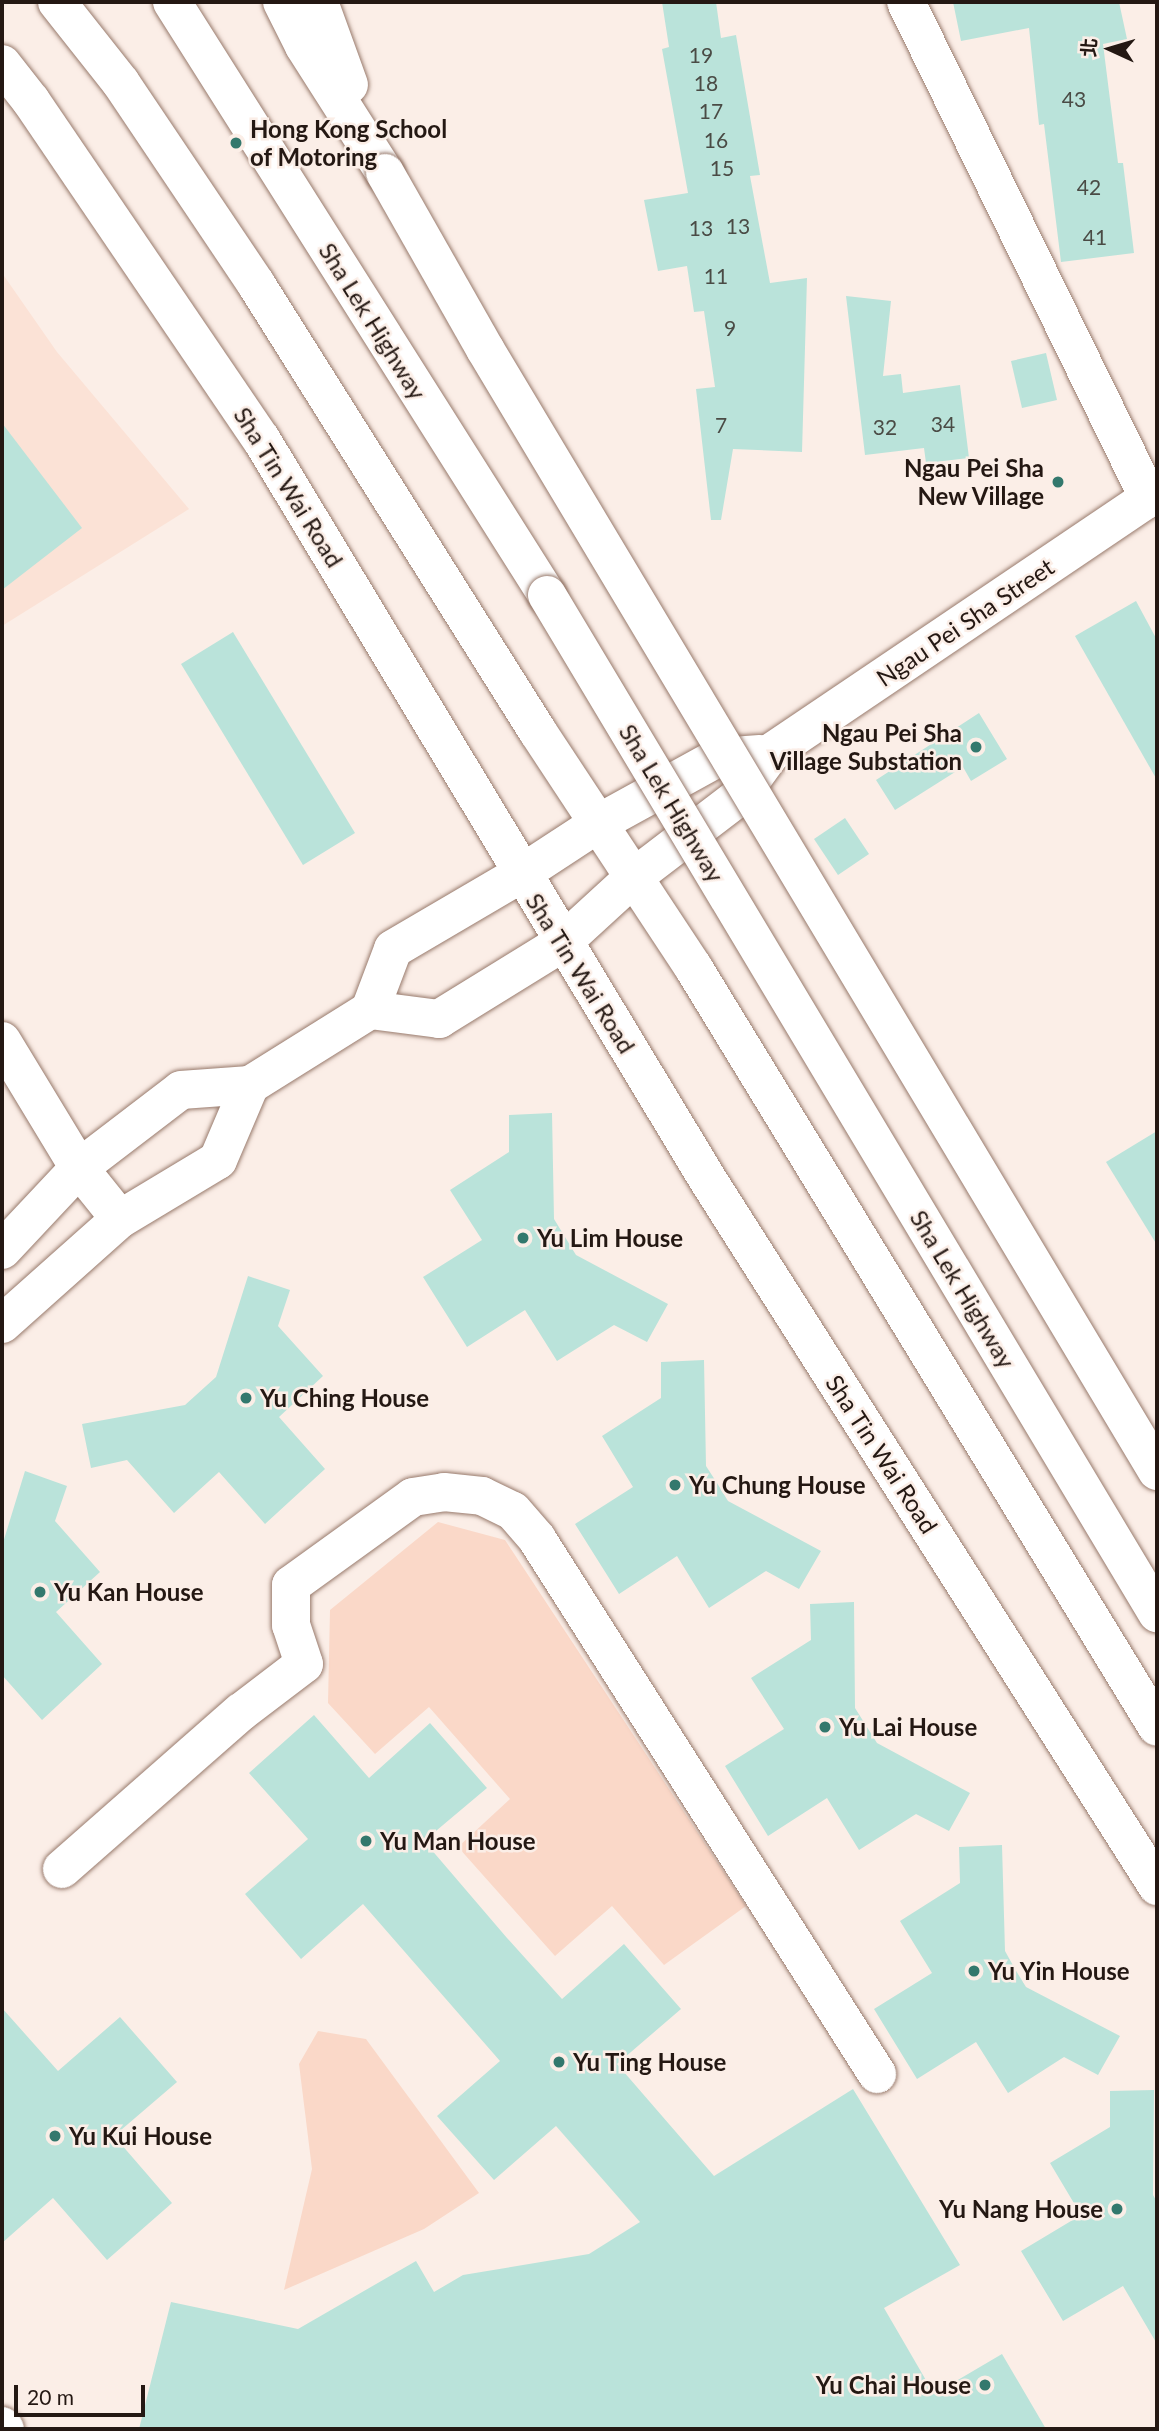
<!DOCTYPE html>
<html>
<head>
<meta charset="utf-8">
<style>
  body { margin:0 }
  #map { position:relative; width:1159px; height:2431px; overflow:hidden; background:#fbeee7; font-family:Lato,"Noto Sans TC",sans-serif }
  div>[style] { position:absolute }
  .built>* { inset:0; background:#fbe2d6 }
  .green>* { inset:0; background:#fad8c8 }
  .building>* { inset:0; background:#bae3da }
  .roads { filter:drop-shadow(0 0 2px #987a6c) drop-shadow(0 0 2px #987a6c) }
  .minor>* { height:38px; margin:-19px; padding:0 19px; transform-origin:19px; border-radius:19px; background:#fff }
  .major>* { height:38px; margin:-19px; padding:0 19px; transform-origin:19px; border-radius:19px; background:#fff }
  .highway>* { height:38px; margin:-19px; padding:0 19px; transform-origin:19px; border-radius:19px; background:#fff }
  .bridges { filter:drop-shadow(0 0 2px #987a6c) drop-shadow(0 0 2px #987a6c) }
  .highway-bridge>* { height:38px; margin:-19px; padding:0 19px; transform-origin:19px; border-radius:19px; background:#fff }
  .dots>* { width:19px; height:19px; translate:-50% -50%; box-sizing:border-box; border:4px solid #fbeee7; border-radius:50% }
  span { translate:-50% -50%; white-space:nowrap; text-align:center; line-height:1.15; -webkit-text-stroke:5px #fbeee7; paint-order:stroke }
  .number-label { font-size:21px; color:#4a4b45 }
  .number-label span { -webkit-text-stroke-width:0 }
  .poi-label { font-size:24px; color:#241813; font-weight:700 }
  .left { translate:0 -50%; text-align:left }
  .right { translate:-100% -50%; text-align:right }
  .street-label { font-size:24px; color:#241813 }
  .frame { position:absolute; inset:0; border:4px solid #241813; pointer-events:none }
  .north { position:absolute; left:1075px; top:14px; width:70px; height:70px; -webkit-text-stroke:5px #fbeee7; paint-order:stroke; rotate:274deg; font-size:19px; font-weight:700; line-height:28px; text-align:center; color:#241813 }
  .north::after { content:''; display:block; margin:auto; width:24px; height:32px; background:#241813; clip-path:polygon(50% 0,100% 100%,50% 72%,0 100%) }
  .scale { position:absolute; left:14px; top:2385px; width:131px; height:32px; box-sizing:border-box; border:4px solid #241813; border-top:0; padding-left:9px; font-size:21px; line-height:24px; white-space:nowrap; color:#241813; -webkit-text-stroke:5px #fbeee7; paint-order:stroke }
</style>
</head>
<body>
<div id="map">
  <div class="built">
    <div style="clip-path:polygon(2px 273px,57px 352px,189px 509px,2px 626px)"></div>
  </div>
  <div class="green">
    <div style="clip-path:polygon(438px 1522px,505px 1540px,746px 1906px,664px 1965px,612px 1906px,555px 1956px,458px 1847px,510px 1799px,429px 1707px,375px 1754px,328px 1703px,330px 1610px)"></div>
    <div style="clip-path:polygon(318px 2031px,366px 2039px,479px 2193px,424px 2229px,284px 2290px,312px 2169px,299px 2064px)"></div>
  </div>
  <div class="building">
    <div style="clip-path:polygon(662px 2px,716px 2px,721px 38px,736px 35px,760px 175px,750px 176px,770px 283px,807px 278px,802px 452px,733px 449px,721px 520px,711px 520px,696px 389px,715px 387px,704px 311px,694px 312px,687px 266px,658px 271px,644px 200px,688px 193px,662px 49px,669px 47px)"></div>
    <div style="clip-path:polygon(953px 2px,1119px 2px,1127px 39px,1103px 44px,1118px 163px,1123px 163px,1134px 253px,1061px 262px,1044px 124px,1039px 125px,1029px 28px,961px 41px)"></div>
    <div style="clip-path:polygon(846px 296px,891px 301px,883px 376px,901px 374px,903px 393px,960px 385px,969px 458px,926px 463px,924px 448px,865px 455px)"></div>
    <div style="clip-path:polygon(1046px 353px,1057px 400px,1022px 408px,1011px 361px)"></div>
    <div style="clip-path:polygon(2px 423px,82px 528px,2px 590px)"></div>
    <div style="clip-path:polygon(1136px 601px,1157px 640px,1157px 780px,1075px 636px)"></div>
    <div style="clip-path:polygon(233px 632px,355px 833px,303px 865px,181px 664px)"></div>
    <div style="clip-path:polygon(979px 713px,1007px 759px,971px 781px,963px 767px,895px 810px,876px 780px)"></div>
    <div style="clip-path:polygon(845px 818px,869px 854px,838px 875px,814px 839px)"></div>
    <div style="clip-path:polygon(552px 1113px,554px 1219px,576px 1255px,668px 1304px,647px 1342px,614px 1325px,557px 1361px,525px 1310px,467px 1347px,423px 1277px,482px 1240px,450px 1190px,509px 1152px,509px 1115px)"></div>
    <div style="clip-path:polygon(1157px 1131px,1157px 1245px,1106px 1162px)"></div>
    <div style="clip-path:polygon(248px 1276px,290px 1290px,278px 1326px,323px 1376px,279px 1417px,325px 1469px,265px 1524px,219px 1472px,174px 1513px,127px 1460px,91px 1468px,82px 1424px,185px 1405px,216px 1377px)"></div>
    <div style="clip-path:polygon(704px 1360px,706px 1466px,717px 1483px,728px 1501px,821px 1551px,799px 1589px,766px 1571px,709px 1608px,677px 1556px,619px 1594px,575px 1524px,633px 1487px,602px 1436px,661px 1398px,661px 1362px)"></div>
    <div style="clip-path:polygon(25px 1471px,67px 1486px,55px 1521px,100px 1572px,56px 1612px,102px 1664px,42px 1720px,2px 1675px,2px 1546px)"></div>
    <div style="clip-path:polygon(854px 1602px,855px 1708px,877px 1743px,970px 1793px,949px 1831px,916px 1814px,859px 1850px,827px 1798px,768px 1836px,725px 1766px,784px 1729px,751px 1678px,811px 1640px,810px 1604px)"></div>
    <div style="clip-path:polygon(314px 1715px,369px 1778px,430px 1723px,487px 1788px,424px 1841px,507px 1938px,562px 1999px,624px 1944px,681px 2009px,617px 2064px,714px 2176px,853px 2089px,960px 2265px,884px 2308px,934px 2394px,1002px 2354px,1046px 2429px,139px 2429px,171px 2302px,298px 2329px,416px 2261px,434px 2292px,463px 2275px,589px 2254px,640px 2222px,556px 2126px,494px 2180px,437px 2116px,500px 2061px,363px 1904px,301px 1959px,245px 1894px,308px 1839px,249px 1773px)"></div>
    <div style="clip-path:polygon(1002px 1845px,1005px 1951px,1015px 1969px,1026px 1987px,1120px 2036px,1098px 2075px,1064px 2057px,1008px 2093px,976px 2042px,917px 2079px,874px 2009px,932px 1973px,900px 1921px,960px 1883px,959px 1847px)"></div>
    <div style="clip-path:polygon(2px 2008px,58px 2071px,120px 2017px,177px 2082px,114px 2136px,172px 2203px,107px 2260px,53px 2198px,2px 2243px)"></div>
    <div style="clip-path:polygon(1154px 2090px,1153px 2195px,1157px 2202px,1157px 2344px,1123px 2286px,1063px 2321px,1021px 2251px,1081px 2215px,1050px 2163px,1110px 2127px,1110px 2091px)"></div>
  </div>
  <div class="roads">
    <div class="minor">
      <div style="left:906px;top:2px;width:553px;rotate:63.94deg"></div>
      <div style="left:370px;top:1010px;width:70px;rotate:7.4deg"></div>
      <div style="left:439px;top:1019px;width:145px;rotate:-31.7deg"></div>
      <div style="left:562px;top:943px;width:98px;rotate:-42.5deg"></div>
      <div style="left:634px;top:877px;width:133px;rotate:-37.4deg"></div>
      <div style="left:740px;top:796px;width:54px;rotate:-54deg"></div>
      <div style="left:772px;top:752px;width:465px;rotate:-34deg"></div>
      <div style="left:2px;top:1041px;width:149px;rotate:58.8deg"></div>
      <div style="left:79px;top:1168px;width:65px;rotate:51.2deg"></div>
      <div style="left:2px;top:1250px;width:112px;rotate:-46.8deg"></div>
      <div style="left:79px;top:1168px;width:128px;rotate:-37.4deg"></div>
      <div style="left:181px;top:1090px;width:69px;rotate:-4.1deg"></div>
      <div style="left:250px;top:1085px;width:142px;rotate:-32deg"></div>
      <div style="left:370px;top:1010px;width:65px;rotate:-69.3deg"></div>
      <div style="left:393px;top:949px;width:148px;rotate:-30.4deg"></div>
      <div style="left:521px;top:874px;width:93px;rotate:-33.2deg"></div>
      <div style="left:599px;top:823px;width:137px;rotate:-28.8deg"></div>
      <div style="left:719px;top:757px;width:41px;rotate:-4.2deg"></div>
      <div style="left:2px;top:1324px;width:158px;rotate:-41.7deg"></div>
      <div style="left:120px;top:1219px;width:114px;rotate:-31deg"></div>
      <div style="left:218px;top:1160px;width:82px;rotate:-66.9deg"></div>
      <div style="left:62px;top:1869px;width:238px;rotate:-41.3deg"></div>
      <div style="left:241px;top:1712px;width:79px;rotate:-37.3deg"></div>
      <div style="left:304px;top:1664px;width:41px;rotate:-108.4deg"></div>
      <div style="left:291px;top:1625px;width:40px;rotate:-90deg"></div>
      <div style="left:291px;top:1585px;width:150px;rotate:-35.8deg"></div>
      <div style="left:413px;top:1497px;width:31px;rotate:-9deg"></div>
      <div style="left:444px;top:1492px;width:38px;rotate:6deg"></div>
      <div style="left:482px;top:1496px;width:34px;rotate:26deg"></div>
      <div style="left:513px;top:1511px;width:37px;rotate:49deg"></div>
      <div style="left:537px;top:1539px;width:634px;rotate:57.56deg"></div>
      <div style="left:2px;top:2426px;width:4px;rotate:45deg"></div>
    </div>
    <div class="major">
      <div style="left:57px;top:2px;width:103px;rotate:51.7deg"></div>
      <div style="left:121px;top:83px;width:242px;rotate:56.1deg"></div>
      <div style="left:256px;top:284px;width:529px;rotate:57.81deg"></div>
      <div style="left:538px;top:732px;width:282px;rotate:56.6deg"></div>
      <div style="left:693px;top:967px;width:890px;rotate:58.59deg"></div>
      <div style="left:2px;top:64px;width:47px;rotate:51.9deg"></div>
      <div style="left:31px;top:101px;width:409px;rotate:55.8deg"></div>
      <div style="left:261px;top:439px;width:865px;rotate:58.9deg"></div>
      <div style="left:708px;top:1180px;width:837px;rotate:57.54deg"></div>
    </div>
    <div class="highway">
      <div style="left:172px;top:2px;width:702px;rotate:57.69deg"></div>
      <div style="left:282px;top:2px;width:49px;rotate:63.4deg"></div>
      <div style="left:304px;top:46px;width:151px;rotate:57.5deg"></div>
      <div style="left:319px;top:2px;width:88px;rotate:70.1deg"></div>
    </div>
  </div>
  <div class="bridges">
    <div class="highway-bridge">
      <div style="left:385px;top:173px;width:202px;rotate:60.4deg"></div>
      <div style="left:485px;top:349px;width:1308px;rotate:59.08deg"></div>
      <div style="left:547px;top:595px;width:1187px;rotate:59.07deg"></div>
    </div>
  </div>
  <div class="dots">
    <div style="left:236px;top:143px;background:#33786d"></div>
    <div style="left:1058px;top:482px;background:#33786d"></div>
    <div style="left:976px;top:747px;background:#33786d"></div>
    <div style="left:523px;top:1238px;background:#33786d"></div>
    <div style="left:246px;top:1398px;background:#33786d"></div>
    <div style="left:675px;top:1485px;background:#33786d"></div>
    <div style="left:40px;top:1592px;background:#33786d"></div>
    <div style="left:825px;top:1727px;background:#33786d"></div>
    <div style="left:366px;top:1841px;background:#33786d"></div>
    <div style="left:974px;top:1971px;background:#33786d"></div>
    <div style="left:559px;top:2062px;background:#33786d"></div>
    <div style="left:55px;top:2136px;background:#33786d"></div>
    <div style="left:1117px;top:2209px;background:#33786d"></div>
    <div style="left:985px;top:2385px;background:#33786d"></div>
  </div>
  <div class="number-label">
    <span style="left:701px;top:55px">19</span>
    <span style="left:706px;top:83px">18</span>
    <span style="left:1074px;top:99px">43</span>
    <span style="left:711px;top:111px">17</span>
    <span style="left:716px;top:140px">16</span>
    <span style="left:722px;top:168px">15</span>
    <span style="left:1089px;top:187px">42</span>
    <span style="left:738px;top:226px">13</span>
    <span style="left:701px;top:228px">13</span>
    <span style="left:1095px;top:237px">41</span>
    <span style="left:716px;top:276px">11</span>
    <span style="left:730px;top:328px">9</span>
    <span style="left:943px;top:424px">34</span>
    <span style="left:721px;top:425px">7</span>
    <span style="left:885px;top:427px">32</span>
  </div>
  <div class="poi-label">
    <span class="left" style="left:250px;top:143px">Hong Kong School<br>of Motoring</span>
    <span class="right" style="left:1044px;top:482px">Ngau Pei Sha<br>New Village</span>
    <span class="right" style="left:962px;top:747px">Ngau Pei Sha<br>Village Substation</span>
    <span class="left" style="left:537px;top:1238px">Yu Lim House</span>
    <span class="left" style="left:260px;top:1398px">Yu Ching House</span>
    <span class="left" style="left:689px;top:1485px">Yu Chung House</span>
    <span class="left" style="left:54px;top:1592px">Yu Kan House</span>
    <span class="left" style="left:839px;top:1727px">Yu Lai House</span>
    <span class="left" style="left:380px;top:1841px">Yu Man House</span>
    <span class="left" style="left:988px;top:1971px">Yu Yin House</span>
    <span class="left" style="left:573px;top:2062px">Yu Ting House</span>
    <span class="left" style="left:69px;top:2136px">Yu Kui House</span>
    <span class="right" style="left:1103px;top:2209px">Yu Nang House</span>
    <span class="right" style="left:971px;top:2385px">Yu Chai House</span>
  </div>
  <div class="street-label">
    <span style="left:373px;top:321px;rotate:58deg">Sha Lek Highway</span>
    <span style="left:289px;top:487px;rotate:58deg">Sha Tin Wai Road</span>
    <span style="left:965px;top:622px;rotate:-34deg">Ngau Pei Sha Street</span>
    <span style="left:672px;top:803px;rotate:59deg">Sha Lek Highway</span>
    <span style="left:581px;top:973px;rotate:58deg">Sha Tin Wai Road</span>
    <span style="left:963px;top:1289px;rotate:59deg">Sha Lek Highway</span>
    <span style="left:882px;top:1454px;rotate:57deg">Sha Tin Wai Road</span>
  </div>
  <div class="frame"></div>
  <div class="north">北</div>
  <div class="scale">20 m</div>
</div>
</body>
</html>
